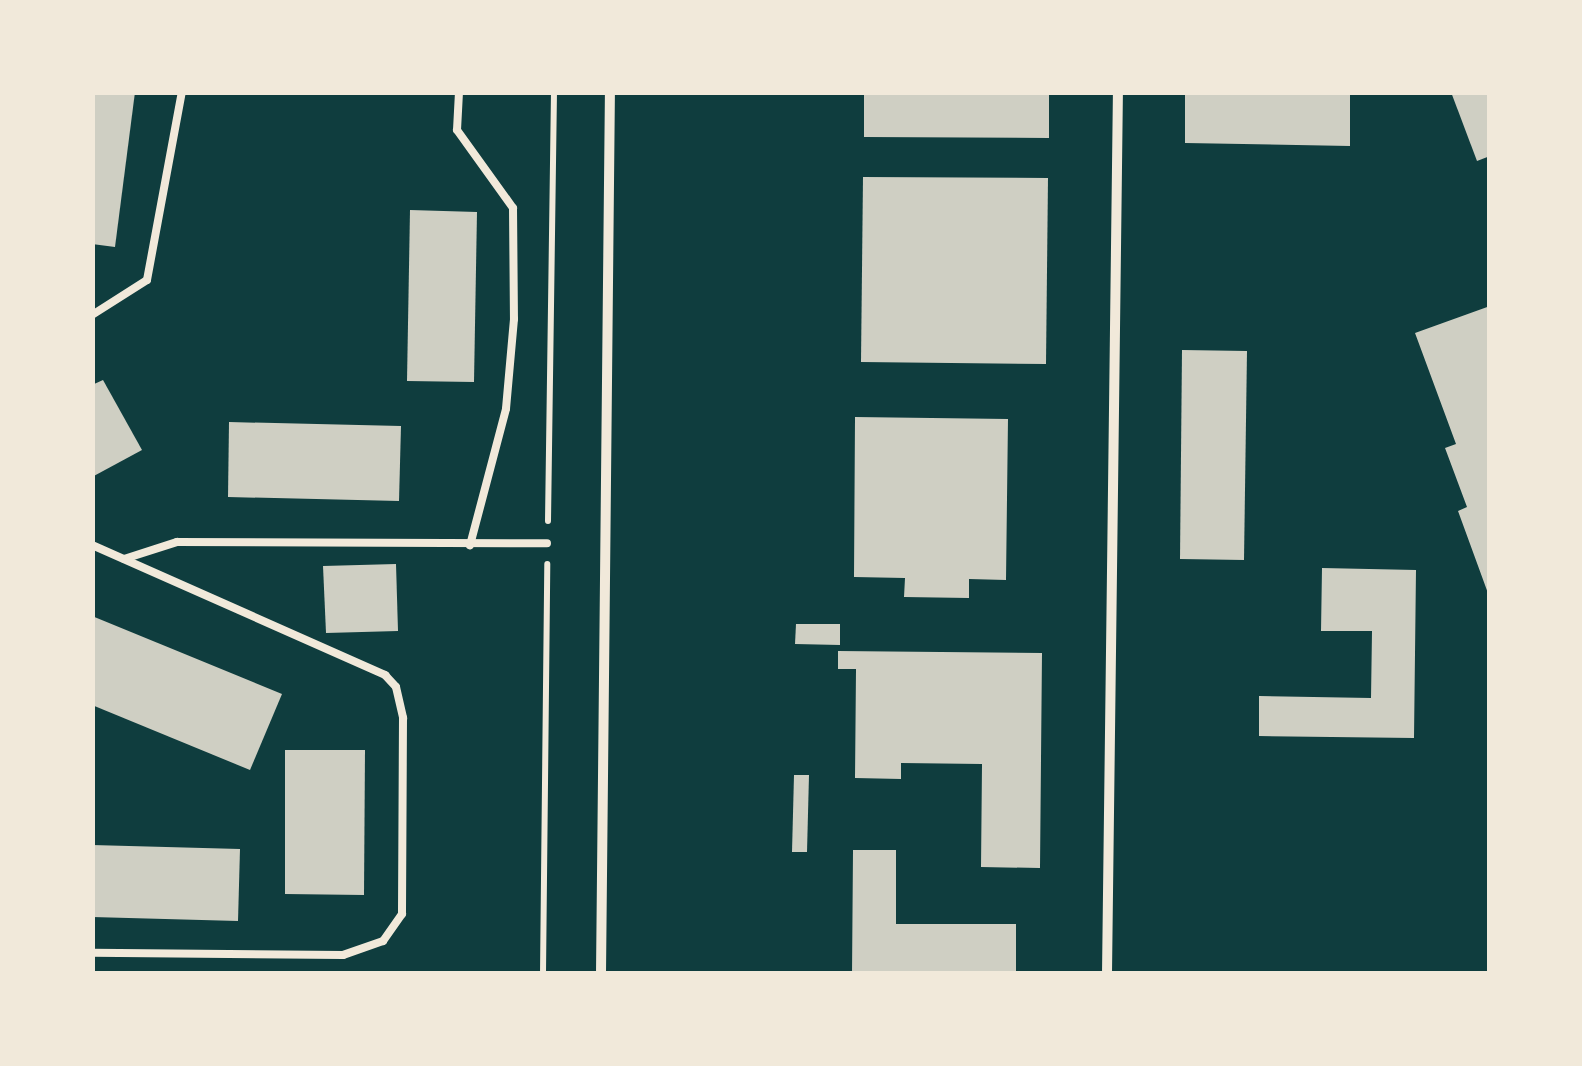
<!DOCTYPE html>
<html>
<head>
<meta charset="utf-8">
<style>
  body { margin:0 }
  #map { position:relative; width:1582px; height:1066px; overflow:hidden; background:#0f3d3e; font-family:Roboto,sans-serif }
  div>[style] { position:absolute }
  .building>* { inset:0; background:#cfcfc3 }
  .path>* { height:6px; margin:-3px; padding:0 3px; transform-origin:3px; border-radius:3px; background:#f1e9da }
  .service>* { height:8px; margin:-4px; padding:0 4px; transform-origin:4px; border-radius:4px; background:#f1e9da }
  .minor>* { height:10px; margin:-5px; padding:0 5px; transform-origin:5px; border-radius:5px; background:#f1e9da }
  span { translate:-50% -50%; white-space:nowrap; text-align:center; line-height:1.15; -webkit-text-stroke:8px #f1e9da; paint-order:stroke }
  .frame { position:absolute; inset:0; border:95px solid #f1e9da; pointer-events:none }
</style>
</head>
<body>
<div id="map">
  <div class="building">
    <div style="clip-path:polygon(92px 92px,135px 92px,115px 247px,92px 244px)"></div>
    <div style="clip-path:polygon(864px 92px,1049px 92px,1049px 138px,864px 137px)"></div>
    <div style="clip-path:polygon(1185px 92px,1350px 93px,1350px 146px,1185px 143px)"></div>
    <div style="clip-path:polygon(1451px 92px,1490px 92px,1490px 156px,1477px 161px)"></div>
    <div style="clip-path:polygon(863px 177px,1048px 178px,1046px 364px,861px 362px)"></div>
    <div style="clip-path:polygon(410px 210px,477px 212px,474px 382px,407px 381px)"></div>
    <div style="clip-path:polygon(1490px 306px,1490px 596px,1489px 596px,1458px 511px,1467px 507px,1445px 448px,1456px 444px,1415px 333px)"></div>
    <div style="clip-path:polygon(1182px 350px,1247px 351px,1244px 560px,1180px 559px)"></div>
    <div style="clip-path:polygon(103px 380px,142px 450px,92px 477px,92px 385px)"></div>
    <div style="clip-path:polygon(855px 417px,1008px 419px,1006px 580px,969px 579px,969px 598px,904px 597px,905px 578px,854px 577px)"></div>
    <div style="clip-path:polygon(229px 422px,401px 426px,399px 501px,228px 497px)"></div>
    <div style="clip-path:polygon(396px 564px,398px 631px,326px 633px,323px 566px)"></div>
    <div style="clip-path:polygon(1322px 568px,1416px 570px,1414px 738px,1259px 736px,1259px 696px,1371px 698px,1372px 631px,1321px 631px)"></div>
    <div style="clip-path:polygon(92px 616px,282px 694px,250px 770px,92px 705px)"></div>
    <div style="clip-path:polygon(796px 624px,840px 624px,840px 645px,795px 644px)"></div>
    <div style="clip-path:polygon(838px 651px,1042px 653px,1040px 868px,981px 867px,982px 764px,901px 763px,901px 779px,855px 778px,856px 669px,838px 669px)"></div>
    <div style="clip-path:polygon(285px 750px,365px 750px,364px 895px,285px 894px)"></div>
    <div style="clip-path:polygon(794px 775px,809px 775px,807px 852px,792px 852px)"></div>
    <div style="clip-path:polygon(92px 845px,240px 849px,238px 921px,92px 917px)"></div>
    <div style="clip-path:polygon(853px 850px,896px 850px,896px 924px,1016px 924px,1016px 974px,852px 974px)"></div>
  </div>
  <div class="path">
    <div style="left:548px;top:521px;width:429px;rotate:-89.2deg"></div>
    <div style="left:543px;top:974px;width:410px;rotate:-89.4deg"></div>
  </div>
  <div class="service">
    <div style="left:459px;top:92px;width:38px;rotate:93deg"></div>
    <div style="left:457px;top:130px;width:96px;rotate:54.3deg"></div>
    <div style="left:513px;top:208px;width:111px;rotate:89.5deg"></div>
    <div style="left:514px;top:319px;width:90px;rotate:95.1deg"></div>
    <div style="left:506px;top:409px;width:141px;rotate:104.8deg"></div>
    <div style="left:92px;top:315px;width:65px;rotate:-32.5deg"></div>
    <div style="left:147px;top:280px;width:191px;rotate:-79.5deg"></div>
    <div style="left:92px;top:545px;width:321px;rotate:23.9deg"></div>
    <div style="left:385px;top:675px;width:16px;rotate:47deg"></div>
    <div style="left:396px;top:687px;width:32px;rotate:77deg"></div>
    <div style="left:403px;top:718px;width:196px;rotate:90.3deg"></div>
    <div style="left:402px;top:914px;width:33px;rotate:125deg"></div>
    <div style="left:383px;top:941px;width:42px;rotate:160.7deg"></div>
    <div style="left:343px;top:955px;width:251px;rotate:-179.5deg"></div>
    <div style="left:124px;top:559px;width:56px;rotate:-17.8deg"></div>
    <div style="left:177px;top:542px;width:370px;rotate:0.2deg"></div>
  </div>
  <div class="minor">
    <div style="left:601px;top:974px;width:882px;rotate:-89.42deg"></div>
    <div style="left:1107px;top:974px;width:882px;rotate:-89.29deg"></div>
  </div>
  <div class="frame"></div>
</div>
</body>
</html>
